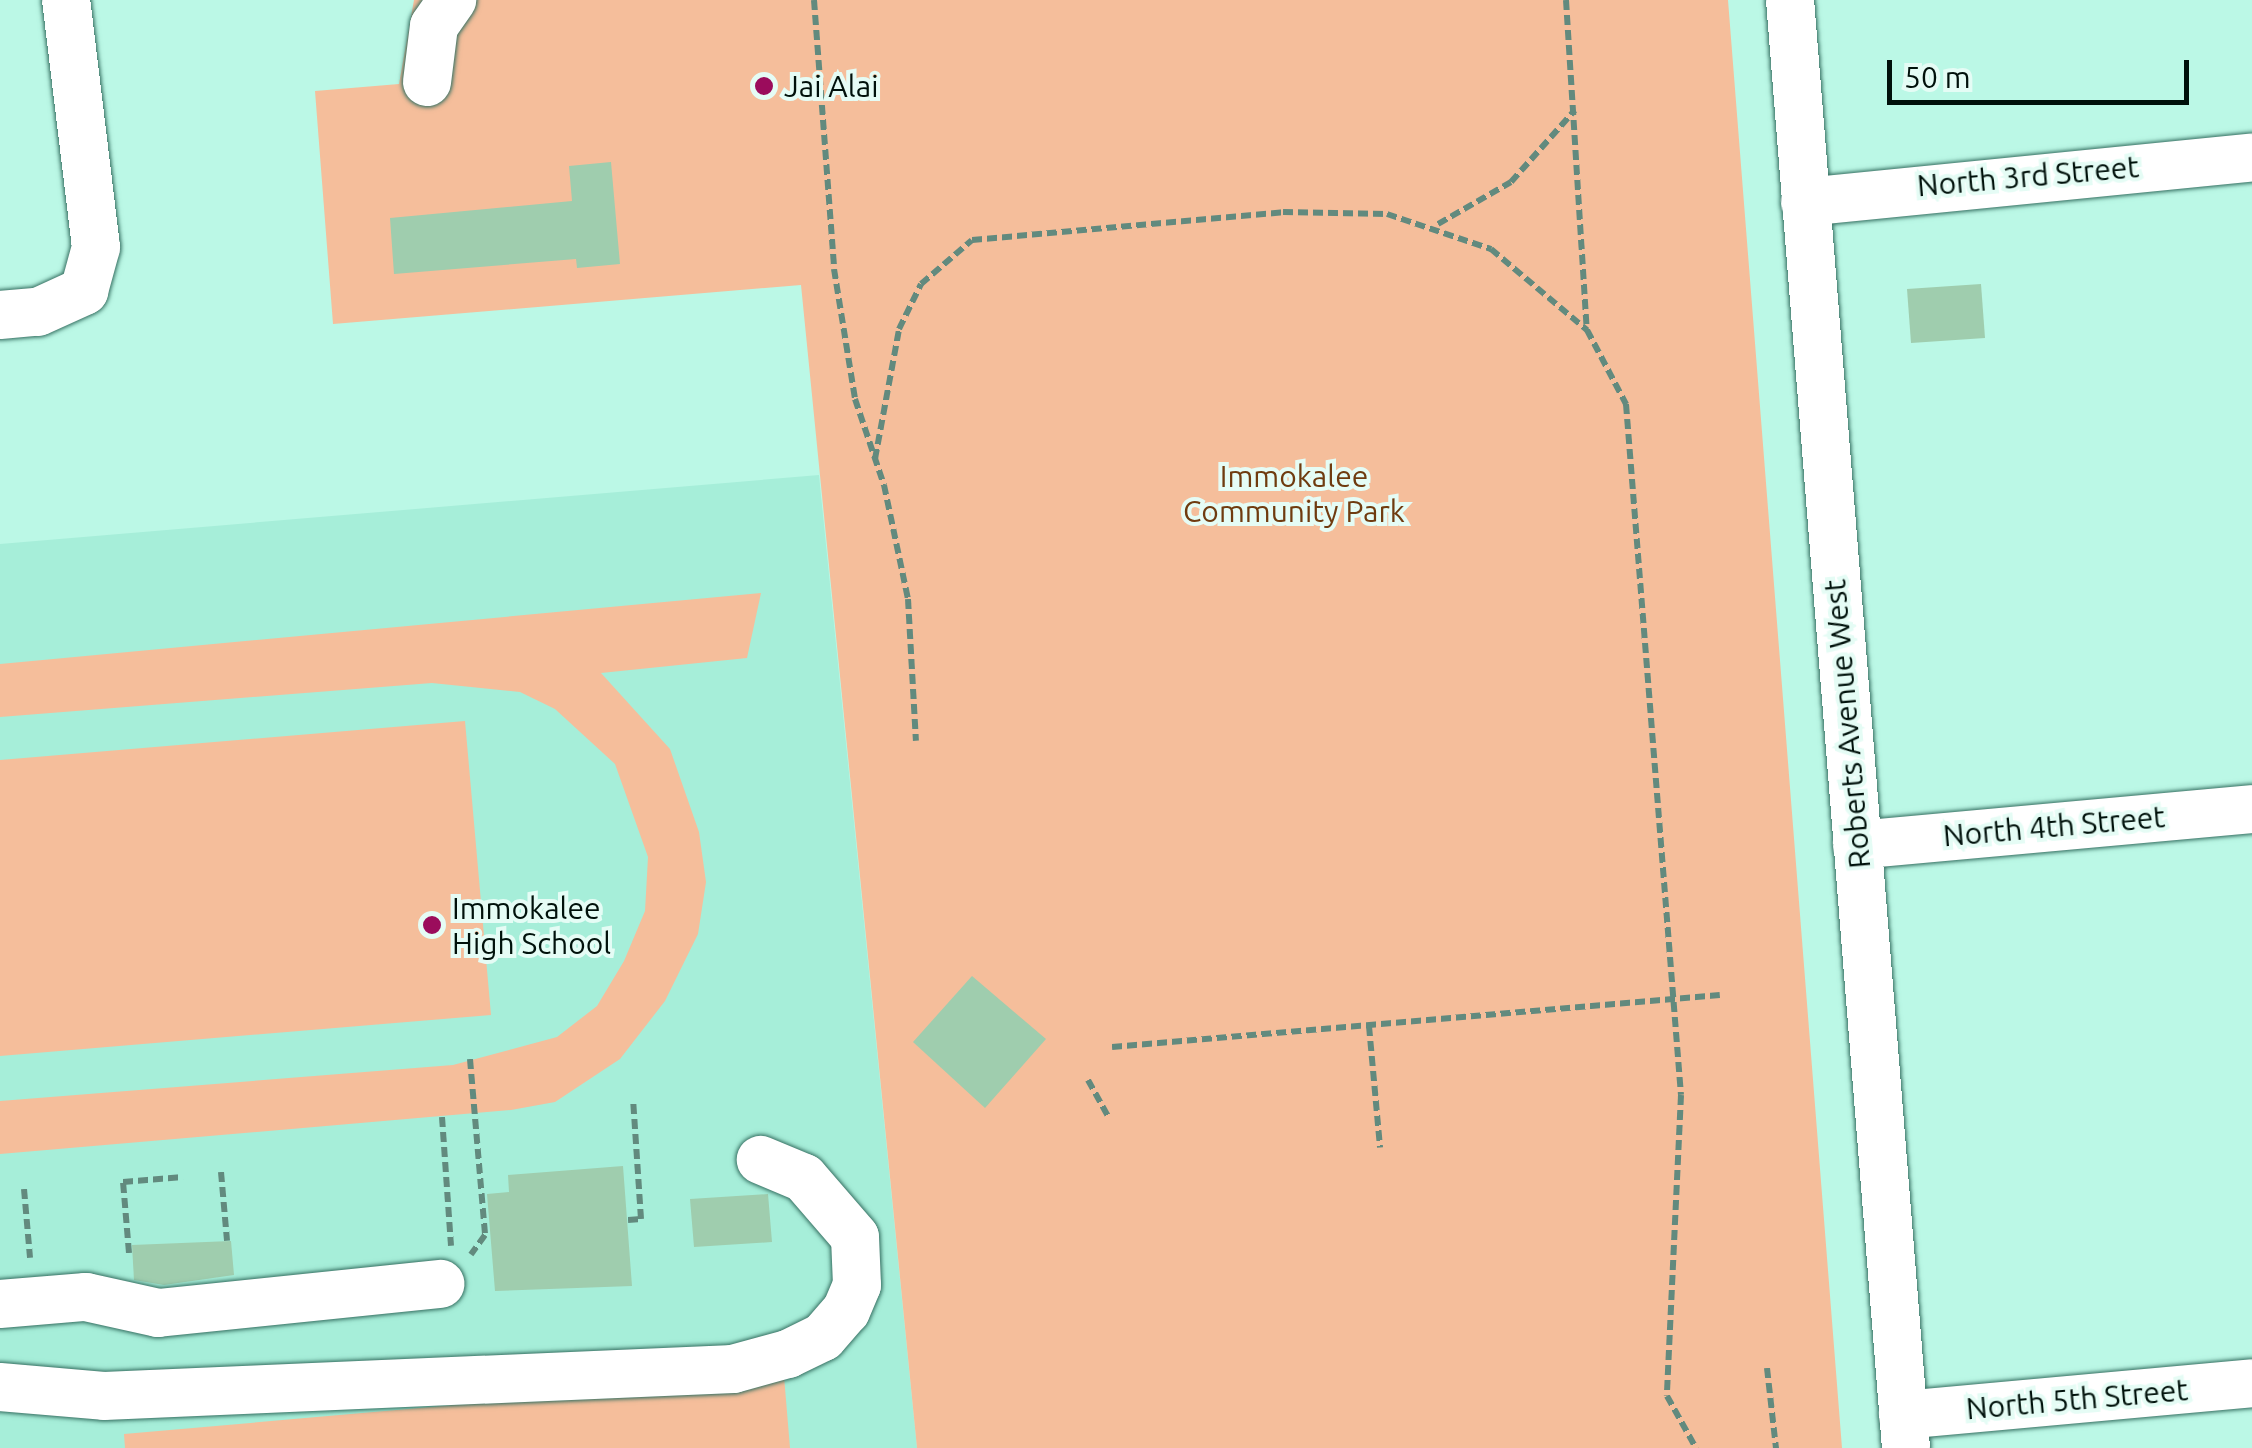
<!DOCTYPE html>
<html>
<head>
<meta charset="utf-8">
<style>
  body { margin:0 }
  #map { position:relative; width:2252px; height:1448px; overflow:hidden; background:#bbf8e6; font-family:Ubuntu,sans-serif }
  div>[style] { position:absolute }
  .built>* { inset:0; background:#a6eed9 }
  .green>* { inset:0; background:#f5be9b }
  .building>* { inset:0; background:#9fcdae }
  .path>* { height:6px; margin-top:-3px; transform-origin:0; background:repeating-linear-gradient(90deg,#628a7e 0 10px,transparent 0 15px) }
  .roads { filter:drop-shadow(0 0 2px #367062) drop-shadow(0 0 2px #367062) }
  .minor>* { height:48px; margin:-24px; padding:0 24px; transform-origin:24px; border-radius:24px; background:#fff }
  .dots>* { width:28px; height:28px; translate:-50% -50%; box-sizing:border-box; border:5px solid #e5fcf5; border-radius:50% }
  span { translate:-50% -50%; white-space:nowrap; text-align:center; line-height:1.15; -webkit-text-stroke:8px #e5fcf5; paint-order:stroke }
  .poi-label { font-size:30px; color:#00110b }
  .left { translate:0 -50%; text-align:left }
  .street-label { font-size:30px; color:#00110b }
  .park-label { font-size:30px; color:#6f3b0f }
  .scale { position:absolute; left:1887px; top:60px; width:302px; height:45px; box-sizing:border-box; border:5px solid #00110b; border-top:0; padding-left:12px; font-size:30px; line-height:35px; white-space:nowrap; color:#00110b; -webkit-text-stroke:8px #e5fcf5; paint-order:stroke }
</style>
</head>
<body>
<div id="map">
  <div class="built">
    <div style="clip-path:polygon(819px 475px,917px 1448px,0 1448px,0 544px)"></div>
  </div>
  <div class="green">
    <div style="clip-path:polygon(414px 0,1728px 0,1842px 1448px,917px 1448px,801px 285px,333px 324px,315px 91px,399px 84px)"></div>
    <div style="clip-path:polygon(761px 593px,747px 658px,601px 673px,670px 749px,699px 832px,706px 882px,698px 934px,665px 1001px,620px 1059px,555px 1102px,511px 1110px,0 1154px,0 1101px,453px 1065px,557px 1037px,597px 1006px,624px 961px,645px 911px,648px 857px,615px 764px,555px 709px,520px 692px,432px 683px,0 717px,0 664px)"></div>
    <div style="clip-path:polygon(465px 721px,491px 1015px,0 1056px,0 760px)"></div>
    <div style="clip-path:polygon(784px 1376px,790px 1448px,125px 1448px,124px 1434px)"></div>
  </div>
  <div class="building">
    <div style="clip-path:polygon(611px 162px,620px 264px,577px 268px,576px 259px,394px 274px,390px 218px,572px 201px,569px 166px)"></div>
    <div style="clip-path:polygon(1981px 284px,1985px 338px,1911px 343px,1907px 289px)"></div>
    <div style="clip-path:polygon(972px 976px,1046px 1039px,985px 1108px,913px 1042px)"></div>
    <div style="clip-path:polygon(623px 1166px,632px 1286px,495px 1291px,487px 1194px,509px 1192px,508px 1175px)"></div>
    <div style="clip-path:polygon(768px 1194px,772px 1242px,694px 1247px,690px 1199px)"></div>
    <div style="clip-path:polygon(231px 1241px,234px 1275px,164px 1285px,134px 1280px,132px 1245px)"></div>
  </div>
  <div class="path">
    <div style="left:814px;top:0;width:270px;rotate:85.7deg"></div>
    <div style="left:834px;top:269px;width:132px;rotate:80.8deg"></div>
    <div style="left:855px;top:399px;width:91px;rotate:71.4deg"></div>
    <div style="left:884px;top:485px;width:116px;rotate:78.1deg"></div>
    <div style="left:908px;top:599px;width:142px;rotate:86.8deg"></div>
    <div style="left:1566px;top:0;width:331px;rotate:86.4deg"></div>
    <div style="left:1587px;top:330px;width:84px;rotate:62.2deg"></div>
    <div style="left:1626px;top:404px;width:693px;rotate:85.45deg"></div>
    <div style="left:1681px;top:1095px;width:301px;rotate:92.7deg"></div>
    <div style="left:1667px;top:1396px;width:60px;rotate:60.9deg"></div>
    <div style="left:1438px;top:224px;width:84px;rotate:-29.9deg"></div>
    <div style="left:1511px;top:182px;width:96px;rotate:-48.4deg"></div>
    <div style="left:875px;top:459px;width:132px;rotate:-79.5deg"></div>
    <div style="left:899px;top:329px;width:50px;rotate:-63.9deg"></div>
    <div style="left:921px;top:284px;width:67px;rotate:-40.8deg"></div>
    <div style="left:972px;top:240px;width:312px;rotate:-5.1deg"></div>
    <div style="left:1283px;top:212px;width:104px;rotate:1.1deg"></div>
    <div style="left:1387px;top:214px;width:110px;rotate:18.6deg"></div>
    <div style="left:1491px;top:249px;width:126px;rotate:40.2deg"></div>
    <div style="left:1369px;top:1026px;width:122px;rotate:84.8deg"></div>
    <div style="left:1112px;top:1047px;width:610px;rotate:-4.89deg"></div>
    <div style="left:470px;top:1059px;width:177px;rotate:85.1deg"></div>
    <div style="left:485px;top:1235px;width:24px;rotate:126deg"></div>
    <div style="left:1088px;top:1080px;width:43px;rotate:61.1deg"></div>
    <div style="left:442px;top:1117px;width:129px;rotate:86deg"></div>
    <div style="left:221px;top:1172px;width:69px;rotate:85deg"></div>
    <div style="left:24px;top:1189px;width:69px;rotate:85deg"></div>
    <div style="left:628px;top:1220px;width:13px;rotate:-4deg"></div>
    <div style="left:641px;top:1219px;width:119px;rotate:-93.8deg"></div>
    <div style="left:129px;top:1253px;width:71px;rotate:-94.8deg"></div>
    <div style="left:123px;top:1182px;width:60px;rotate:-4.8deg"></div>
    <div style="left:1767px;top:1368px;width:81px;rotate:83.6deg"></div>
  </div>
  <div class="roads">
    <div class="minor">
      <div style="left:1790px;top:0;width:1453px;rotate:85.42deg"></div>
      <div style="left:427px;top:82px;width:56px;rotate:-82.9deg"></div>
      <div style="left:434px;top:26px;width:32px;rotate:-55deg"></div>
      <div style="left:1805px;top:202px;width:449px;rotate:-5.7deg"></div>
      <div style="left:0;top:315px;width:38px;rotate:-5deg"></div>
      <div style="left:38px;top:312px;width:51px;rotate:-24.5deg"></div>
      <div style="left:84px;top:291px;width:46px;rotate:-74.7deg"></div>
      <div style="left:96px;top:247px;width:249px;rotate:-96.9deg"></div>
      <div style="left:1857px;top:845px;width:397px;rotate:-5.2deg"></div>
      <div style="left:0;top:1304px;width:86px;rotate:-4.7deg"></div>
      <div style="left:86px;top:1297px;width:74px;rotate:12.5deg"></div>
      <div style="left:158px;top:1313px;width:284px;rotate:-5.9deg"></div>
      <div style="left:0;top:1387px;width:104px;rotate:4.9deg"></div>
      <div style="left:104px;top:1396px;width:630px;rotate:-2.46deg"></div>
      <div style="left:733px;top:1369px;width:57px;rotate:-15.3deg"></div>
      <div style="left:788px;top:1354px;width:39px;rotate:-26deg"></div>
      <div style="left:823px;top:1337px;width:35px;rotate:-49deg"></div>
      <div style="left:846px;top:1311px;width:28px;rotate:-67deg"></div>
      <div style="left:857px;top:1285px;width:48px;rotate:-92.4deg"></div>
      <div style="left:855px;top:1237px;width:78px;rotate:-130.8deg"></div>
      <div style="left:804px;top:1178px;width:47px;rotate:-157.3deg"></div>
      <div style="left:1903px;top:1415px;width:350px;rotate:-5.2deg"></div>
    </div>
  </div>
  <div class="dots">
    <div style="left:764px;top:86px;background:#9b0c5c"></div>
    <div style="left:432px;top:925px;background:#9b0c5c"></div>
  </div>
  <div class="poi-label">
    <span class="left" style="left:784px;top:86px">Jai Alai</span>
    <span class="left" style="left:452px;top:925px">Immokalee<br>High School</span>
  </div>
  <div class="street-label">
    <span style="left:2028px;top:176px;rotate:-5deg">North 3rd Street</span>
    <span style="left:1847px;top:724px;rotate:-95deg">Roberts Avenue West</span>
    <span style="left:2054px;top:826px;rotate:-5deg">North 4th Street</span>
    <span style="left:2077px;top:1399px;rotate:-5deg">North 5th Street</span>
  </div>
  <div class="park-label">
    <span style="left:1294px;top:493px">Immokalee<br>Community Park</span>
  </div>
  <div class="scale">50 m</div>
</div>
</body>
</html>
